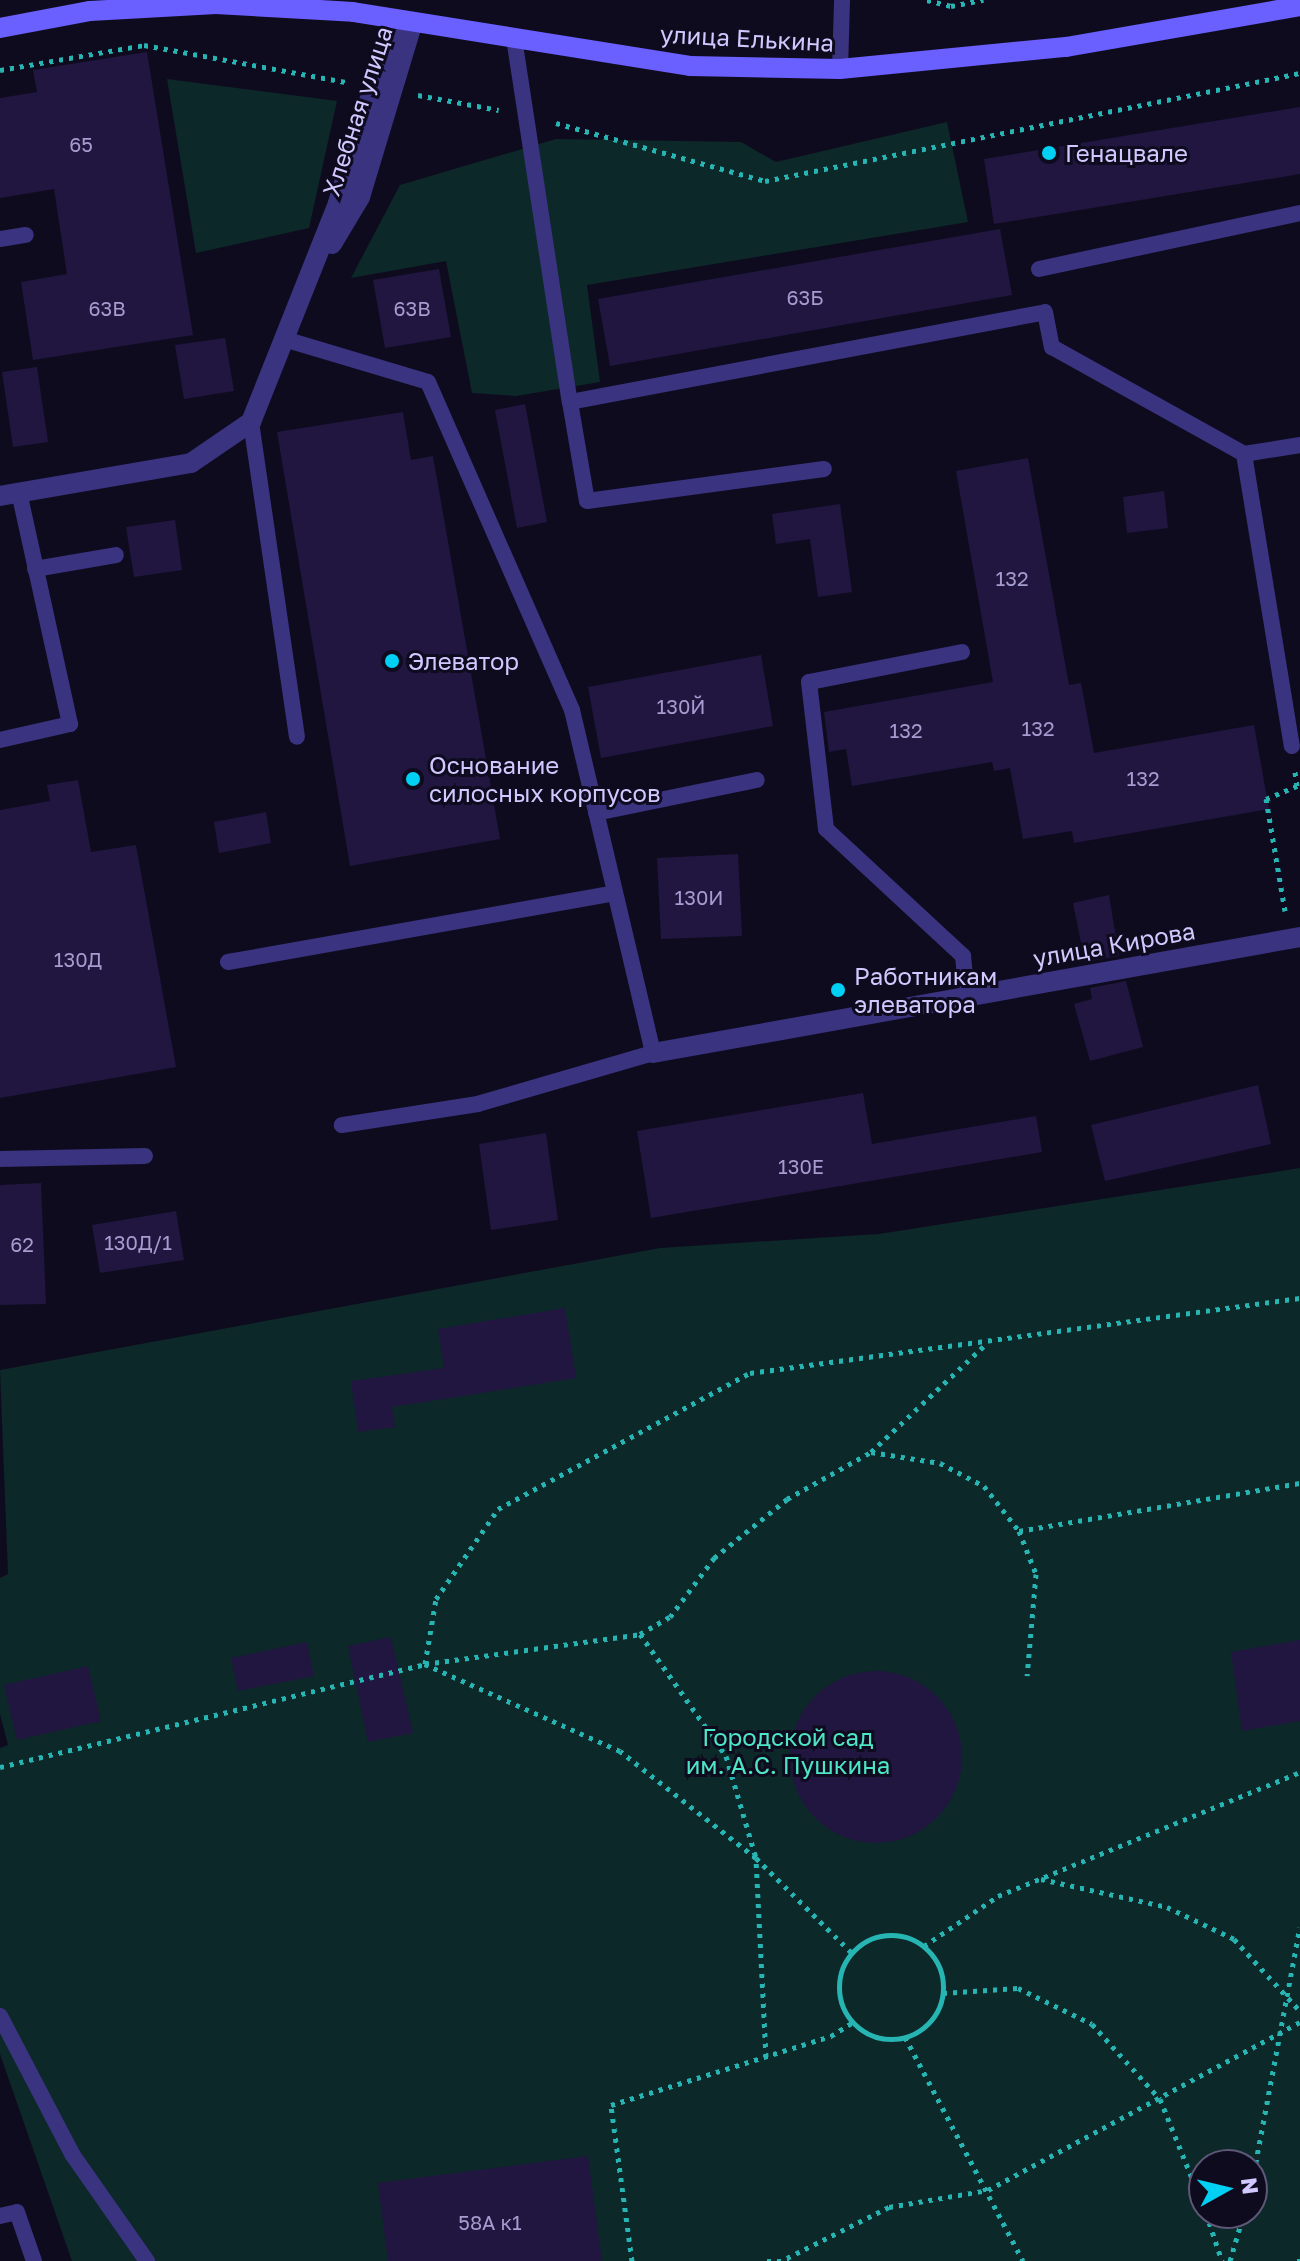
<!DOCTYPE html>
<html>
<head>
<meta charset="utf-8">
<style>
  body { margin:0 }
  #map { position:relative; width:1300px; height:2261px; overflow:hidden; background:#0f0b1e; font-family:"Golos Text",sans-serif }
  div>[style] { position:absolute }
  .green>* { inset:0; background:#0d2829 }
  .building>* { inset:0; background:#201640 }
  .round { border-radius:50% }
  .path>* { height:5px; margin-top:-2.5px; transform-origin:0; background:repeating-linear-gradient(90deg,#26b5b3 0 4px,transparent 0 10px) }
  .path>.ring { margin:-2.5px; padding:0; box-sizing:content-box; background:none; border:5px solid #26b5b3; border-radius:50% }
  .lane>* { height:16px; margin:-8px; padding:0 8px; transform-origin:8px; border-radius:8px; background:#393380 }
  .street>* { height:20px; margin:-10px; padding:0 10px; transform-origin:10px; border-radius:10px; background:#393380 }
  .secondary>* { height:20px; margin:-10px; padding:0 10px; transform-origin:10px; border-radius:10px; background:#6a5fff }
  .dots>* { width:22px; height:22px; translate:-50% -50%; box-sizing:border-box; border:4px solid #0f0b1e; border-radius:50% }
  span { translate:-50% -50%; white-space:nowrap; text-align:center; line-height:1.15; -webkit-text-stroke:6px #0f0b1e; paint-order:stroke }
  .number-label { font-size:20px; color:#a59ccf }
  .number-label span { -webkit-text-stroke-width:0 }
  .street-label { font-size:24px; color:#d1c8ff }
  .poi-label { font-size:24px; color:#d1c8ff }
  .left { translate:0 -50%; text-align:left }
  .park-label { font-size:24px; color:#4de5c6 }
  .north { position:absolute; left:1188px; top:2149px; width:80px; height:80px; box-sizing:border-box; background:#0f0b1e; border:2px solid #5d5778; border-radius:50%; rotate:82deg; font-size:22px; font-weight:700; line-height:32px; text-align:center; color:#d1c8ff }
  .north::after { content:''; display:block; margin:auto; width:28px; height:36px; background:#00d0f3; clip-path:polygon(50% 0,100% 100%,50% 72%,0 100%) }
</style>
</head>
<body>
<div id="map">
  <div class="green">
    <div style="clip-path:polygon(167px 79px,337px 101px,309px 228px,196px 253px)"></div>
    <div style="clip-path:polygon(947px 122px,968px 222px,587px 285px,600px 382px,516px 396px,472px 393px,446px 261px,351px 278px,400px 185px,556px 139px,741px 142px,776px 162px)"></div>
    <div style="clip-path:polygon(evenodd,1300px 1168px,1300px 2261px,72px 2261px,0 2054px,0 1748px,8px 1745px,0 1714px,0 1578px,8px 1574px,0 1370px,660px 1248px,879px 1234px,1300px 1168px,1204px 2165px,1252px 2165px,1252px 2213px,1204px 2213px,1204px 2165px)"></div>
  </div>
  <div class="building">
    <div style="clip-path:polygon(147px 52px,193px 335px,33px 360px,21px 282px,67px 274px,54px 189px,0 198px,0 98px,37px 92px,33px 70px)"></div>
    <div style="clip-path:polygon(1300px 107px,1300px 174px,994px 224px,984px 159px)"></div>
    <div style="clip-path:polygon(1000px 229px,1012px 295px,610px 366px,598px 299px)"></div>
    <div style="clip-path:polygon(439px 269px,451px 337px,385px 348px,373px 280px)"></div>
    <div style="clip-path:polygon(225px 338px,234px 391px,184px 399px,175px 345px)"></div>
    <div style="clip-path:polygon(37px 367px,48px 442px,13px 447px,2px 372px)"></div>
    <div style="clip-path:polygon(525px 404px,547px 522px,517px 528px,495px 410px)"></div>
    <div style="clip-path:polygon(403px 412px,411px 460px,433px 456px,500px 839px,350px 866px,277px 432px)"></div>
    <div style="clip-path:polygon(1028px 458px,1069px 685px,1081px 683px,1094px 753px,1254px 725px,1269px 809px,1074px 843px,1072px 831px,1023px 839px,1010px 768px,994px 771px,992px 762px,852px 786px,846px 749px,829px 752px,824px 712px,993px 682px,956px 471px)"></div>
    <div style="clip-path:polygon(1164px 491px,1168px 528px,1127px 533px,1123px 497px)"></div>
    <div style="clip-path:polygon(840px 504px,852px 592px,818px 597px,810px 539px,776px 544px,772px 514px)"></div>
    <div style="clip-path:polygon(175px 520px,182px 570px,134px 577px,126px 527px)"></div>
    <div style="clip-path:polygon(761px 655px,773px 726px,601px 758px,588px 687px)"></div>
    <div style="clip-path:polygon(78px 780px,91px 852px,136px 845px,176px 1067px,0 1098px,0 810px,50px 801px,47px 785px)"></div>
    <div style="clip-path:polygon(266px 812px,271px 843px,219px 853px,214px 822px)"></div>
    <div style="clip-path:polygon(738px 854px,742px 936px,661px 939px,657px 858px)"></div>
    <div style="clip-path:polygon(1109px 895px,1119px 956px,1085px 962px,1073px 903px)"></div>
    <div style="clip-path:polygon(1126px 981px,1143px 1047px,1090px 1061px,1074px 1004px,1092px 999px,1090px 988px)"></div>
    <div style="clip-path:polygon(1258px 1085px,1271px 1144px,1105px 1181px,1091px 1125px)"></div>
    <div style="clip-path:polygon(863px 1093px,872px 1144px,1036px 1116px,1042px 1152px,651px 1218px,637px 1131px)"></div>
    <div style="clip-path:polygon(546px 1133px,558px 1220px,491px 1230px,479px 1144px)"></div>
    <div style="clip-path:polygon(41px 1183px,46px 1304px,0 1305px,0 1185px)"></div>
    <div style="clip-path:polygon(176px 1211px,184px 1260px,100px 1273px,92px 1225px)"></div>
    <div style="clip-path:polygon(565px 1308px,576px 1378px,392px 1407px,395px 1427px,358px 1432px,351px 1381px,444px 1368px,438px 1329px)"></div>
    <div style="clip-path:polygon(391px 1637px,413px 1733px,368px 1742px,348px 1646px)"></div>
    <div style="clip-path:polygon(1300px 1640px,1300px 1721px,1242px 1731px,1231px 1652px)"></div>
    <div style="clip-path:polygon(307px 1642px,314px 1676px,238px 1691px,231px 1658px)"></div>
    <div style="clip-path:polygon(88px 1666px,101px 1721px,17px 1740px,4px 1685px)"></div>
    <div class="round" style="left:790px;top:1671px;width:172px;height:172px"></div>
    <div style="clip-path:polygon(588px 2156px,602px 2261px,388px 2261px,378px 2183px)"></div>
  </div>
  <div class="path">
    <div style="left:927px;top:0;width:25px;rotate:14deg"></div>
    <div style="left:951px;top:6px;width:33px;rotate:-11deg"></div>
    <div style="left:0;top:70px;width:146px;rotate:-9.8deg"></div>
    <div style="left:144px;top:45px;width:205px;rotate:10.4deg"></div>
    <div style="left:418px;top:95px;width:82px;rotate:10.5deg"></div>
    <div style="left:556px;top:123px;width:217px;rotate:15.5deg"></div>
    <div style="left:765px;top:181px;width:546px;rotate:-11.41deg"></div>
    <div style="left:1285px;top:911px;width:114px;rotate:-99.6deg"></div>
    <div style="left:1266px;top:799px;width:34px;rotate:-23deg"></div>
    <div style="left:1297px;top:786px;width:15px;rotate:-98deg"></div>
    <div style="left:871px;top:1452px;width:70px;rotate:9.1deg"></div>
    <div style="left:940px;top:1463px;width:50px;rotate:27.6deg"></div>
    <div style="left:984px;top:1486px;width:57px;rotate:52.1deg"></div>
    <div style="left:1019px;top:1531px;width:46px;rotate:68.4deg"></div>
    <div style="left:1036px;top:1574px;width:102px;rotate:95deg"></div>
    <div style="left:1019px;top:1531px;width:285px;rotate:-9.7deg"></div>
    <div style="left:640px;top:1634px;width:149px;rotate:54.8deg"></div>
    <div style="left:726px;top:1756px;width:106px;rotate:73.6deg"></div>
    <div style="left:756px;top:1858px;width:135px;rotate:44.7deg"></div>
    <div style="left:0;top:1767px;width:437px;rotate:-13.6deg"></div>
    <div style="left:425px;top:1664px;width:217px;rotate:-7.9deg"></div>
    <div style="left:640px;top:1634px;width:34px;rotate:-30deg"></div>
    <div style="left:670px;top:1617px;width:74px;rotate:-53.3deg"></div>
    <div style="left:714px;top:1558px;width:94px;rotate:-38.9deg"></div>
    <div style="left:787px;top:1499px;width:96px;rotate:-29.2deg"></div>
    <div style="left:871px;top:1452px;width:155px;rotate:-43.2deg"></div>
    <div style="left:1041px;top:1879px;width:129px;rotate:12.5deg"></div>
    <div style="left:1167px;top:1907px;width:74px;rotate:25.5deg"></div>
    <div style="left:1234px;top:1939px;width:98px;rotate:47.5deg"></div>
    <div class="ring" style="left:839px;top:1935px;width:99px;height:99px"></div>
    <div style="left:924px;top:1946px;width:89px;rotate:-34deg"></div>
    <div style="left:998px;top:1896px;width:326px;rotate:-22.3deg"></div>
    <div style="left:943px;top:1993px;width:75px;rotate:-3.8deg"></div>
    <div style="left:1018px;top:1988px;width:82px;rotate:25.9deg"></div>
    <div style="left:1092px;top:2024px;width:101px;rotate:47.8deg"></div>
    <div style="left:1160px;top:2099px;width:118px;rotate:68deg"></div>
    <div style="left:905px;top:2037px;width:253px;rotate:62.2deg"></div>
    <div style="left:766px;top:2057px;width:199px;rotate:-92.9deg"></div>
    <div style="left:756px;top:1858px;width:173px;rotate:-141.8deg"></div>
    <div style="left:620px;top:1751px;width:214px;rotate:-156deg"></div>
    <div style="left:425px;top:1664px;width:66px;rotate:-80.4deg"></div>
    <div style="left:436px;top:1599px;width:109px;rotate:-55.4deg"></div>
    <div style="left:498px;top:1509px;width:286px;rotate:-28.4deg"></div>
    <div style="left:750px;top:1373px;width:555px;rotate:-7.77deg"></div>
    <div style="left:1252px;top:2183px;width:260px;rotate:-79.4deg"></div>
    <div style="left:1206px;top:2213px;width:51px;rotate:71.6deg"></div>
    <div style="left:787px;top:2258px;width:114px;rotate:-26.6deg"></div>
    <div style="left:889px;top:2207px;width:100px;rotate:-9.7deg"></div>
    <div style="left:988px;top:2190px;width:354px;rotate:-28.3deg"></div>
    <div style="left:632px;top:2261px;width:157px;rotate:-97.7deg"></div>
    <div style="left:611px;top:2105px;width:231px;rotate:-17.4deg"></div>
    <div style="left:831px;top:2036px;width:26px;rotate:-32deg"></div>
    <div style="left:767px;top:2261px;width:22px"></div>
    <div style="left:1230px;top:2261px;width:50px;rotate:-73.7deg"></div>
    <div style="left:1297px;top:2261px;width:3px"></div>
  </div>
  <div class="lane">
    <div style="left:514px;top:38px;width:368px;rotate:81.3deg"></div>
    <div style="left:570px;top:402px;width:483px;rotate:-10.7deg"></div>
    <div style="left:1045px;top:312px;width:36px;rotate:79deg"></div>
    <div style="left:1052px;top:347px;width:220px;rotate:29.1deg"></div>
    <div style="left:1244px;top:454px;width:57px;rotate:-9.1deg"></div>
    <div style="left:840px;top:69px;width:69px;rotate:-88.3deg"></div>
    <div style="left:0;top:239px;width:26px;rotate:-9deg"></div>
    <div style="left:1039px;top:269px;width:267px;rotate:-12.1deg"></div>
    <div style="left:284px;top:339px;width:150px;rotate:16.6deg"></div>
    <div style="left:428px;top:382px;width:358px;rotate:66.3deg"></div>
    <div style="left:572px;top:710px;width:352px;rotate:76.7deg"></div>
    <div style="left:653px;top:1053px;width:182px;rotate:163.8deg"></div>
    <div style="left:478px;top:1104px;width:138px;rotate:171.2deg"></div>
    <div style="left:570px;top:402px;width:100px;rotate:80.3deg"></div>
    <div style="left:587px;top:501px;width:239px;rotate:-7.7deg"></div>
    <div style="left:251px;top:422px;width:318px;rotate:81.7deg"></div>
    <div style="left:1244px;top:454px;width:296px;rotate:80.7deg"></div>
    <div style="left:35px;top:569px;width:82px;rotate:-9.8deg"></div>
    <div style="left:962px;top:652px;width:156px;rotate:168.9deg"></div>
    <div style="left:809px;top:682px;width:148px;rotate:83.4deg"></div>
    <div style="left:826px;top:829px;width:187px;rotate:42.8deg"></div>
    <div style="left:963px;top:956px;width:41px;rotate:84.4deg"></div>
    <div style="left:0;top:740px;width:72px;rotate:-12.9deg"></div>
    <div style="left:70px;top:724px;width:237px;rotate:-102.4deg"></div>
    <div style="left:596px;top:813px;width:164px;rotate:-11.6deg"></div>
    <div style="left:228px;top:962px;width:393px;rotate:-10.1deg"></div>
    <div style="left:0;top:1159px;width:145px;rotate:-1.2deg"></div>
    <div style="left:0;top:2016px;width:156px;rotate:62.4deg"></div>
    <div style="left:72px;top:2154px;width:131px;rotate:55deg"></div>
    <div style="left:0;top:2216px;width:17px;rotate:-13deg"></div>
    <div style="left:17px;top:2212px;width:52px;rotate:70.9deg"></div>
  </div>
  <div class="street">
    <div style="left:332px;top:244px;width:55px;rotate:-59.2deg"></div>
    <div style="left:360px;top:197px;width:183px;rotate:-73.2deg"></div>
    <div style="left:0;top:496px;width:194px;rotate:-9.8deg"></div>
    <div style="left:191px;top:463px;width:73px;rotate:-34.3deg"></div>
    <div style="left:251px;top:422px;width:236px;rotate:-68.3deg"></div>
    <div style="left:338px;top:203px;width:192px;rotate:-73.1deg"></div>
    <div style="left:653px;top:1053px;width:657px;rotate:-10.16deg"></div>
  </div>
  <div class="secondary">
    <div style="left:0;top:28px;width:92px;rotate:-10.7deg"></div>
    <div style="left:90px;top:11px;width:126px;rotate:-3.2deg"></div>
    <div style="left:216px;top:4px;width:137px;rotate:3.3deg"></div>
    <div style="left:353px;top:12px;width:341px;rotate:9.1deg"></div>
    <div style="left:690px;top:66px;width:150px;rotate:1.1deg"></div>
    <div style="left:840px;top:69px;width:227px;rotate:-5.6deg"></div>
    <div style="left:1066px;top:47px;width:238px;rotate:-9.9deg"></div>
  </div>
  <div class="dots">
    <div style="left:1049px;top:153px;background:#00d0f3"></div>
    <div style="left:392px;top:661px;background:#00d0f3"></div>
    <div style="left:413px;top:779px;background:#00d0f3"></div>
    <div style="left:838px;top:990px;background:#00d0f3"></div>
  </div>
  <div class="number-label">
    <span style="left:81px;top:144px">65</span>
    <span style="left:805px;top:297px">63Б</span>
    <span style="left:107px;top:308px">63В</span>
    <span style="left:412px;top:308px">63В</span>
    <span style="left:1012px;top:578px">132</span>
    <span style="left:681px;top:706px">130Й</span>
    <span style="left:1038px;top:728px">132</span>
    <span style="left:906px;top:730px">132</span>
    <span style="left:1143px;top:778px">132</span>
    <span style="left:699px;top:897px">130И</span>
    <span style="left:78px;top:959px">130Д</span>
    <span style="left:801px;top:1166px">130Е</span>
    <span style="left:138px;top:1242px">130Д/1</span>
    <span style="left:22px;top:1244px">62</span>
    <span style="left:490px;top:2222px">58А к1</span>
  </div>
  <div class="street-label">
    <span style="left:747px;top:38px;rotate:3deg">улица Елькина</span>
    <span style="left:357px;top:111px;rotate:-72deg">Хлебная улица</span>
    <span style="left:1114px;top:944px;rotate:-10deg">улица Кирова</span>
  </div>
  <div class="poi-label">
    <span class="left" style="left:1065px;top:153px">Генацвале</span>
    <span class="left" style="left:408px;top:661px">Элеватор</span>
    <span class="left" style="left:429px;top:779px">Основание<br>силосных корпусов</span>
    <span class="left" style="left:854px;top:990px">Работникам<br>элеватора</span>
  </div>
  <div class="park-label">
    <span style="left:788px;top:1751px">Городской сад<br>им. А.С. Пушкина</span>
  </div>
  <div class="north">N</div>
</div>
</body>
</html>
